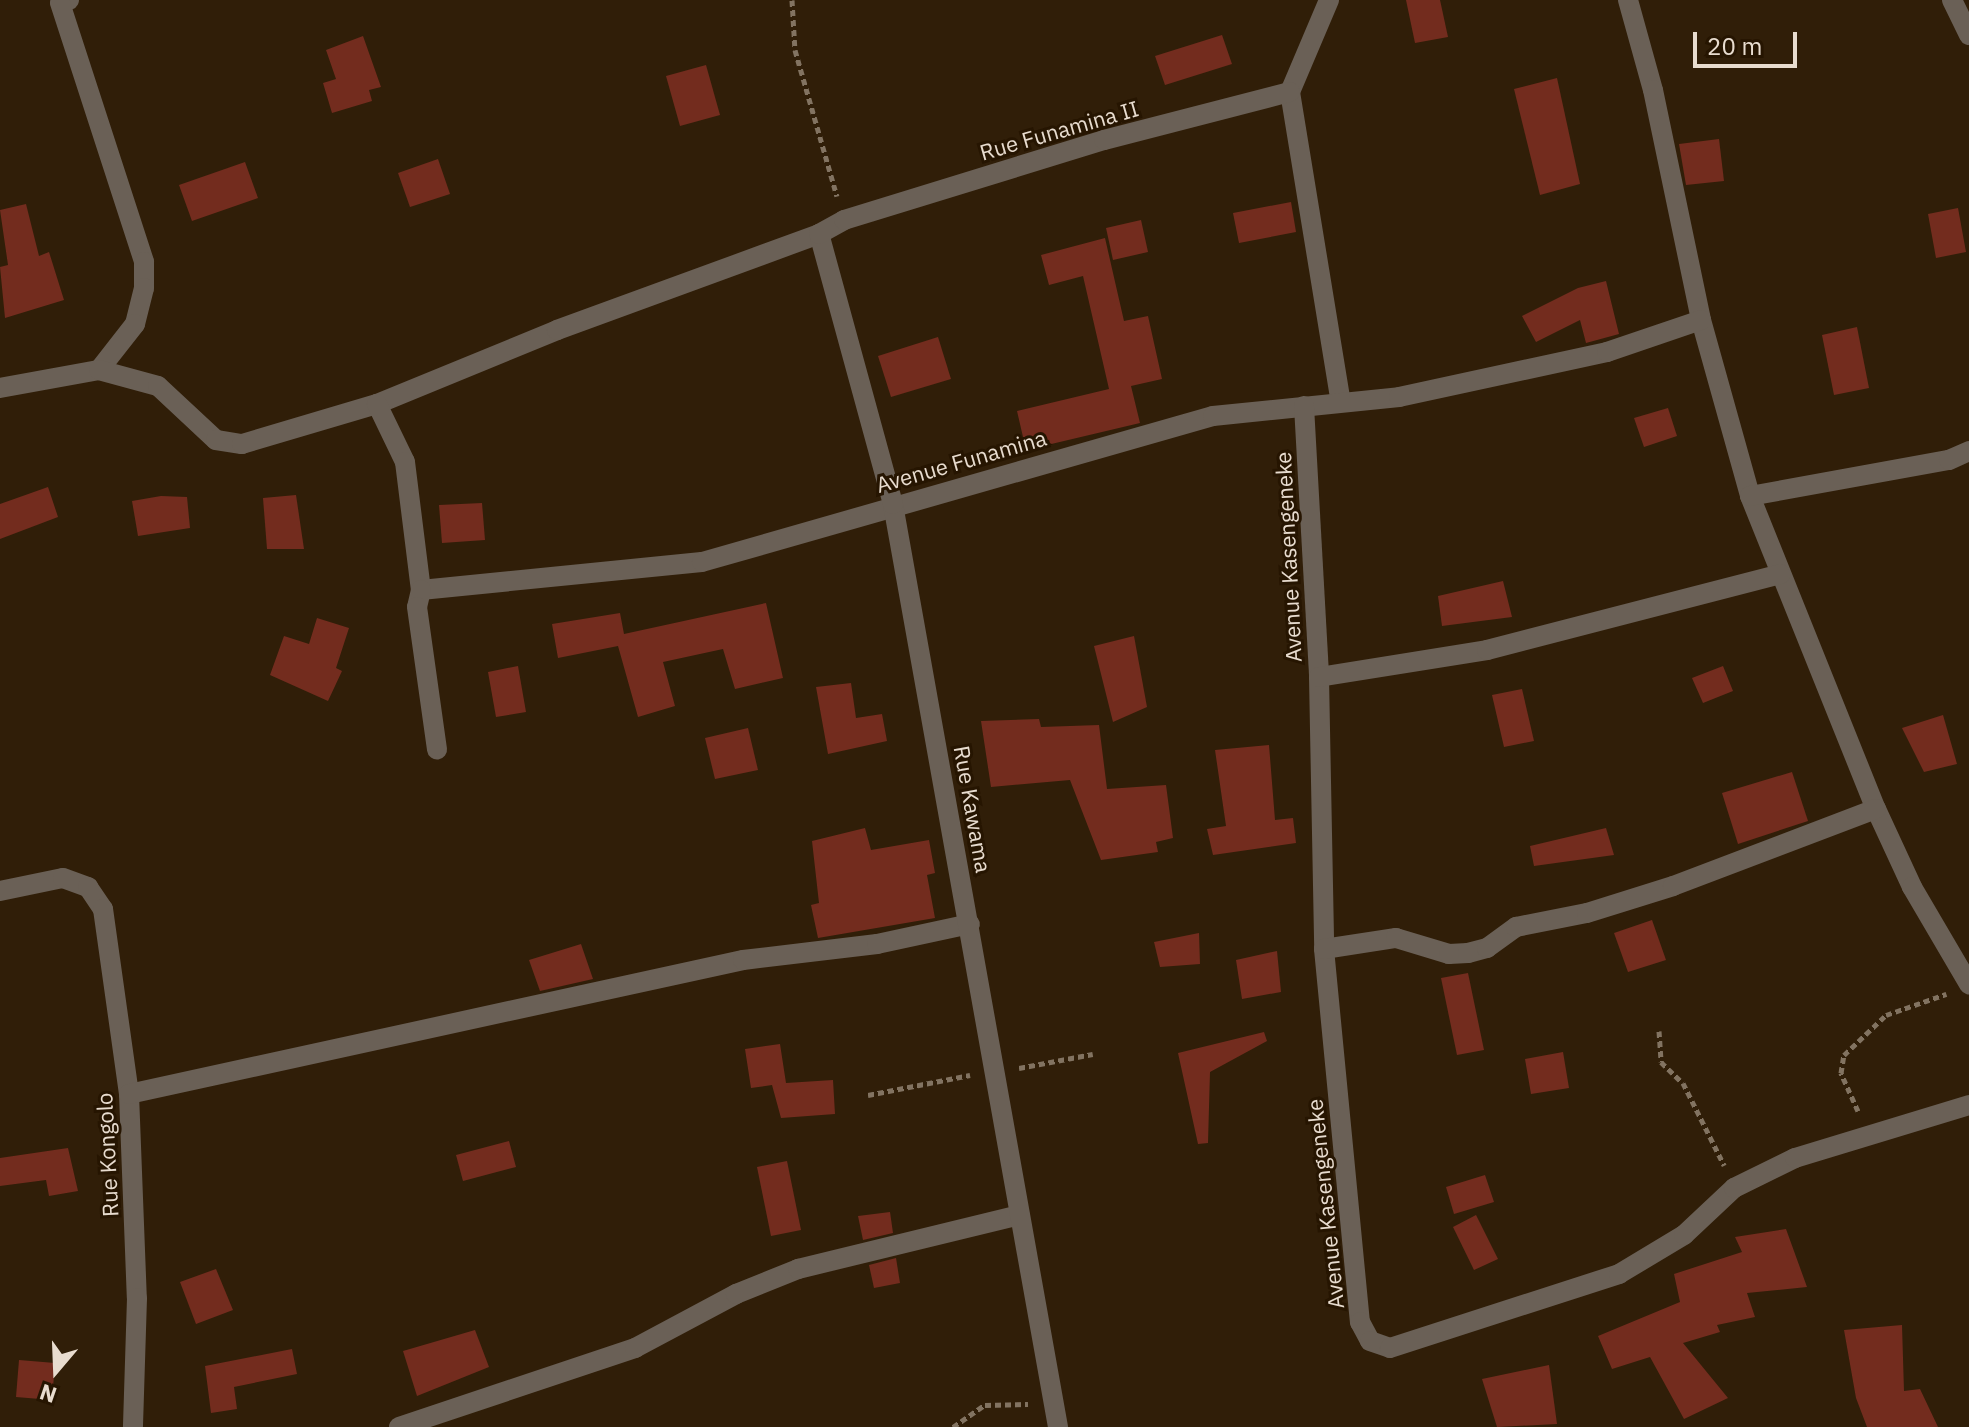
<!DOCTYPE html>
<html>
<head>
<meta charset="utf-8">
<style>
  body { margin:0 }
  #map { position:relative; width:1969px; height:1427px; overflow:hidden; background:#301e08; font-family:"IBM Plex Sans",sans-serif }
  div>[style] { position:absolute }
  .building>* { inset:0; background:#732c1e }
  .path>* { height:5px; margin-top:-2.5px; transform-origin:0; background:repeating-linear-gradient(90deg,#827361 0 6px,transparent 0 10px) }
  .street>* { height:20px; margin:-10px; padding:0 10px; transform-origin:10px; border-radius:10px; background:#6a6056 }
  span { translate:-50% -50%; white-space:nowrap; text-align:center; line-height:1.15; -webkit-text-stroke:6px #261501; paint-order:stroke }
  .street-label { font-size:22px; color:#e8dccf }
  .north { position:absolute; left:16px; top:1331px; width:80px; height:80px; -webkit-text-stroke:6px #261501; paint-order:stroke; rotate:199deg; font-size:22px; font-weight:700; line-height:32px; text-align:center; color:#e8dccf }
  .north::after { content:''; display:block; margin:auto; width:28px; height:36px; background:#e8dccf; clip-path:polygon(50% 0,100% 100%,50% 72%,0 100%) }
  .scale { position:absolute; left:1693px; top:32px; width:104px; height:36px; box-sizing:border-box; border:4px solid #e8dccf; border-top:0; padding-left:10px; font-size:24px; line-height:28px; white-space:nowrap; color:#e8dccf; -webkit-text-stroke:6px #261501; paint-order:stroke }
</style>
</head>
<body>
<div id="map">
  <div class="building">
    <div style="clip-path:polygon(1406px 0,1440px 0,1448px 37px,1415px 43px)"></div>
    <div style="clip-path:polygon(1222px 35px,1232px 64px,1165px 85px,1155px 56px)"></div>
    <div style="clip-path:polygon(363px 36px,381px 87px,369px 90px,372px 101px,332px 113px,323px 83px,336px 79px,326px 50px)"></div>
    <div style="clip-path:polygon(706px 65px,720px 115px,680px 126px,666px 76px)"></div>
    <div style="clip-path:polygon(1557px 78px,1580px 184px,1540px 195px,1514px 89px)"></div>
    <div style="clip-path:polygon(1719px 139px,1724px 181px,1686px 185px,1679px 144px)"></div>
    <div style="clip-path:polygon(438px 159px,450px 194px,410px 207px,398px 173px)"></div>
    <div style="clip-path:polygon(245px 162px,258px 198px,192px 221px,179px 185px)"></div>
    <div style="clip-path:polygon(1291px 202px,1296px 232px,1239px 243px,1233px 213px)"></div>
    <div style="clip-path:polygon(26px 204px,39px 256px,49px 252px,64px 300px,5px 318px,0 267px,8px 265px,0 210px)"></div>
    <div style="clip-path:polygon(1958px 208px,1966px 252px,1936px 258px,1928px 214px)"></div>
    <div style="clip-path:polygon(1141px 220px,1148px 252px,1113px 260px,1106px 228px)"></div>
    <div style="clip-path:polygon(1105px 238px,1124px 321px,1148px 316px,1162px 379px,1131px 386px,1140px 423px,1026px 450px,1017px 411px,1109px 389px,1083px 276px,1049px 285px,1041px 255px)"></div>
    <div style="clip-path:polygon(1606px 281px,1619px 334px,1586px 343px,1580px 320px,1536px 342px,1522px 316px,1578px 288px)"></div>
    <div style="clip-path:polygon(1857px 327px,1869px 388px,1834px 395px,1822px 335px)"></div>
    <div style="clip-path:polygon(938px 337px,951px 379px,891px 397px,878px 356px)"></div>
    <div style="clip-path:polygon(1668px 408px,1677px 436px,1644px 447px,1634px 418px)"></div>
    <div style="clip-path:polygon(48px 487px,58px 517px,0 539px,0 504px)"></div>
    <div style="clip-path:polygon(296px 495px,304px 549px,267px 549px,263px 498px)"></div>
    <div style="clip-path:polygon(161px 496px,187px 497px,190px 528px,138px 536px,132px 501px)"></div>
    <div style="clip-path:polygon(482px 503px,485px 540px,442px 543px,439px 505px)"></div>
    <div style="clip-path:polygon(1503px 581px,1512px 617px,1442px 626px,1438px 596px)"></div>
    <div style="clip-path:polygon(766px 603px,783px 678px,735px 689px,723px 649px,663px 662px,675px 706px,638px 717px,618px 646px,558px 658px,552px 624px,620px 613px,624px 634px)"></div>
    <div style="clip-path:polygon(317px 618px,349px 628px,336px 668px,342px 671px,328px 701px,270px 675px,284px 636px,309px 644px)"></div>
    <div style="clip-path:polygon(1134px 636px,1147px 707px,1113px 722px,1094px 646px)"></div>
    <div style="clip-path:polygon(518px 666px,526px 712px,496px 717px,488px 672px)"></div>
    <div style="clip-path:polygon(1723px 666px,1733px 691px,1703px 703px,1692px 678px)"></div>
    <div style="clip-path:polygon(851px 683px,856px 718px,882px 714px,887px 741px,828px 754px,816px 687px)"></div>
    <div style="clip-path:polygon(1522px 689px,1534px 741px,1504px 747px,1492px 695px)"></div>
    <div style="clip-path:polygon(1943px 715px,1957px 764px,1924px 772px,1902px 728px)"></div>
    <div style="clip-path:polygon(1039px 719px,1041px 727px,1099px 725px,1107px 789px,1166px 785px,1173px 838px,1156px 842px,1158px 852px,1101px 860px,1070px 780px,991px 787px,981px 721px)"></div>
    <div style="clip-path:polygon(748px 728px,758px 770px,715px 779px,705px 738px)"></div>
    <div style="clip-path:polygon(1269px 745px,1275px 820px,1293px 818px,1296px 843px,1213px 855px,1207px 829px,1226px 826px,1215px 750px)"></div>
    <div style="clip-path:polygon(1792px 772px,1808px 821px,1738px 844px,1722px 793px)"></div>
    <div style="clip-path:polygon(865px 828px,871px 850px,929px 840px,935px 873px,927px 875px,935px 918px,818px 938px,811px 905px,819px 903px,812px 841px)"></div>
    <div style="clip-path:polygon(1606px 828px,1614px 855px,1534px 866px,1530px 846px)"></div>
    <div style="clip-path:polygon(1652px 920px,1666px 960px,1628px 972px,1614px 933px)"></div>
    <div style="clip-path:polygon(1199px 933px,1200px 964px,1160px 967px,1154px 942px)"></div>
    <div style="clip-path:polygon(581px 944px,593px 979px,540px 991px,529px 960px)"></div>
    <div style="clip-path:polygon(1277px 951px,1281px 992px,1242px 999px,1236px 960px)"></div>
    <div style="clip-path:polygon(1468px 973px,1484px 1050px,1457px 1055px,1441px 978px)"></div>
    <div style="clip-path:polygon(1264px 1032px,1267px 1041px,1210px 1072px,1208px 1143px,1198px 1144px,1178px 1053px)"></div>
    <div style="clip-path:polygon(780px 1044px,786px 1083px,833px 1080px,835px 1114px,781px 1118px,772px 1085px,751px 1088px,745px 1049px)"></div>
    <div style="clip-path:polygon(1563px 1052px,1569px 1088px,1531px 1094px,1525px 1059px)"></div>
    <div style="clip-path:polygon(509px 1141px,516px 1167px,463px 1181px,456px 1155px)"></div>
    <div style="clip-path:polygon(68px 1148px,78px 1191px,49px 1196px,46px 1180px,0 1186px,0 1158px)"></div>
    <div style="clip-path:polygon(787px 1161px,801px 1230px,771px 1236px,757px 1167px)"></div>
    <div style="clip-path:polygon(1485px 1175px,1494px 1202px,1454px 1214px,1446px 1187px)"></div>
    <div style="clip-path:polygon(890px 1212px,893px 1233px,863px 1240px,858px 1216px)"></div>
    <div style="clip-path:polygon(1476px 1215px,1498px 1259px,1474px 1270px,1453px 1227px)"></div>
    <div style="clip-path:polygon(1786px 1229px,1807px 1287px,1747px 1293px,1755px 1317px,1717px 1325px,1720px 1332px,1683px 1343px,1728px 1398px,1684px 1419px,1650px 1357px,1612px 1369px,1598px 1336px,1680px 1302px,1674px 1274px,1742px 1252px,1735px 1237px)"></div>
    <div style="clip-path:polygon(896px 1258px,900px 1283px,874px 1288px,869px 1265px)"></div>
    <div style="clip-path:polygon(216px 1269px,233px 1310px,196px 1324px,180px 1282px)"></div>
    <div style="clip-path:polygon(1902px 1325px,1904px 1391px,1920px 1389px,1938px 1427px,1867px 1427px,1856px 1398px,1844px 1330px)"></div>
    <div style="clip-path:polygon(475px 1330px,489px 1367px,417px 1396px,403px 1351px)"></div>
    <div style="clip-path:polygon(292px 1349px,297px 1374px,234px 1387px,237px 1409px,211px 1413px,205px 1366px)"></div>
    <div style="clip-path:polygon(19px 1360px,55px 1363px,52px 1400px,16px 1397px)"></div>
    <div style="clip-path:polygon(1549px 1365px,1557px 1424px,1497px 1427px,1482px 1379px)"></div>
  </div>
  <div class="path">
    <div style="left:792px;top:0;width:50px;rotate:86.6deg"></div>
    <div style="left:795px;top:50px;width:152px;rotate:74deg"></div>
    <div style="left:1659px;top:1031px;width:31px;rotate:86deg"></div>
    <div style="left:1661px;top:1062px;width:30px;rotate:44deg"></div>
    <div style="left:1683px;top:1083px;width:92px;rotate:63.4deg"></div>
    <div style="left:1019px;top:1068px;width:75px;rotate:-10.7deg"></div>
    <div style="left:868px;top:1095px;width:104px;rotate:-11.1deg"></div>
    <div style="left:1858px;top:1111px;width:42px;rotate:-114.1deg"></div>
    <div style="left:1841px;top:1073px;width:18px;rotate:-81deg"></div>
    <div style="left:1844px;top:1055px;width:58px;rotate:-43.6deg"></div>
    <div style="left:1886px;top:1015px;width:64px;rotate:-19.3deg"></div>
    <div style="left:953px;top:1427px;width:39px;rotate:-35deg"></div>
    <div style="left:985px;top:1405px;width:43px;rotate:-1.3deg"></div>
  </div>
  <div class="street">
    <div style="left:69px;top:0;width:9px;rotate:162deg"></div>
    <div style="left:60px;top:3px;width:272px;rotate:72deg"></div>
    <div style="left:144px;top:262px;width:26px;rotate:90deg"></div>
    <div style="left:144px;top:288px;width:37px;rotate:104deg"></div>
    <div style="left:135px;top:324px;width:58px;rotate:128deg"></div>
    <div style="left:1329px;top:0;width:100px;rotate:113deg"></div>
    <div style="left:1290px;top:92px;width:314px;rotate:80.7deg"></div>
    <div style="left:1628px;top:0;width:93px;rotate:74.5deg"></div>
    <div style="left:1653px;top:90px;width:235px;rotate:78.2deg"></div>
    <div style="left:1701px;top:320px;width:183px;rotate:74.4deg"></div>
    <div style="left:1750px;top:496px;width:337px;rotate:68.1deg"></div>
    <div style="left:1876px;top:809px;width:86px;rotate:65.2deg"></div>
    <div style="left:1912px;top:887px;width:113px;rotate:59.6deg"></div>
    <div style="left:1952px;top:0;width:39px;rotate:64deg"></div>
    <div style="left:0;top:388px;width:101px;rotate:-10.3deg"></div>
    <div style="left:99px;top:370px;width:61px;rotate:15.2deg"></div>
    <div style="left:158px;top:386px;width:79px;rotate:43deg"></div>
    <div style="left:216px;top:440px;width:26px;rotate:9deg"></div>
    <div style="left:242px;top:444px;width:141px;rotate:-16.5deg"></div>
    <div style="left:377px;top:404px;width:195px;rotate:-22.3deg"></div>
    <div style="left:557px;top:330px;width:279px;rotate:-20.1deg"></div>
    <div style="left:377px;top:404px;width:64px;rotate:64.2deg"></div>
    <div style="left:405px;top:462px;width:129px;rotate:82.9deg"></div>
    <div style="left:421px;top:590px;width:282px;rotate:-5.7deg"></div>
    <div style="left:702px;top:562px;width:531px;rotate:-15.95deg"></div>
    <div style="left:1213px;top:416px;width:187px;rotate:-5.8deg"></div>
    <div style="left:1399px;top:397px;width:213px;rotate:-12.2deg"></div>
    <div style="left:1607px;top:352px;width:99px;rotate:-18.8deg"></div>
    <div style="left:1304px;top:406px;width:271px;rotate:86.8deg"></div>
    <div style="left:1319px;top:677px;width:272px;rotate:88.9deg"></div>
    <div style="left:1324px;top:949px;width:375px;rotate:84.5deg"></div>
    <div style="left:1360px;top:1322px;width:21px;rotate:62deg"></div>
    <div style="left:1370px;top:1341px;width:21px;rotate:19deg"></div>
    <div style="left:1390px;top:1348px;width:241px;rotate:-17.9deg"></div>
    <div style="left:1619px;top:1274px;width:76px;rotate:-31deg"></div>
    <div style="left:1684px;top:1235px;width:69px;rotate:-43.2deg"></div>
    <div style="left:1734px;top:1188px;width:68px;rotate:-26.2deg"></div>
    <div style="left:1795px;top:1158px;width:182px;rotate:-16.9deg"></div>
    <div style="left:1750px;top:496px;width:202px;rotate:-10.3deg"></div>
    <div style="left:1949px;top:460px;width:22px;rotate:-24deg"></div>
    <div style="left:421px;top:590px;width:17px;rotate:103deg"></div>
    <div style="left:417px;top:607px;width:144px;rotate:82deg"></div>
    <div style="left:1319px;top:677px;width:170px;rotate:-9.1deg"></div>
    <div style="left:1487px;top:650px;width:303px;rotate:-14.5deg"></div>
    <div style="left:0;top:891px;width:64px;rotate:-11.7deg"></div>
    <div style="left:63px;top:878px;width:27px;rotate:20deg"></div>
    <div style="left:88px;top:887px;width:27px;rotate:56deg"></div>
    <div style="left:103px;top:909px;width:187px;rotate:82deg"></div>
    <div style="left:129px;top:1094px;width:204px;rotate:87.8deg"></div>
    <div style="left:137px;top:1298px;width:129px;rotate:91.8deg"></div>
    <div style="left:1324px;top:949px;width:73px;rotate:-8.7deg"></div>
    <div style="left:1396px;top:938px;width:55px;rotate:16.8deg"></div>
    <div style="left:1449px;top:954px;width:19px;rotate:-3deg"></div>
    <div style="left:1468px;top:953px;width:20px;rotate:-15deg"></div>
    <div style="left:1487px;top:948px;width:36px;rotate:-36deg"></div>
    <div style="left:1516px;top:927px;width:72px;rotate:-11.2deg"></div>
    <div style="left:1587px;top:913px;width:90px;rotate:-17.4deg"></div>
    <div style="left:1673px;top:886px;width:217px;rotate:-20.8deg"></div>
    <div style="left:129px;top:1094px;width:628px;rotate:-12.31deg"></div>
    <div style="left:743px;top:960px;width:135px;rotate:-6.8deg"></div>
    <div style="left:877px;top:944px;width:95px;rotate:-12.1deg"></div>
    <div style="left:399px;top:1427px;width:249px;rotate:-18.5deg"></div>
    <div style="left:635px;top:1348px;width:115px;rotate:-28.1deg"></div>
    <div style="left:736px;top:1294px;width:67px;rotate:-22deg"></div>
    <div style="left:798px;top:1269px;width:228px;rotate:-13.7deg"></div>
    <div style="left:1058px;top:1427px;width:938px;rotate:-100.14deg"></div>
    <div style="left:893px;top:504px;width:280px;rotate:-105.3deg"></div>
    <div style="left:819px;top:234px;width:29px;rotate:-29deg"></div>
    <div style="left:844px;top:220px;width:272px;rotate:-17.1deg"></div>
    <div style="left:1104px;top:140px;width:192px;rotate:-14.5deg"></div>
  </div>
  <div class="street-label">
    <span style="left:1059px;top:130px;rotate:-16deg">Rue Funamina II</span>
    <span style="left:961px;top:461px;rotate:-16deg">Avenue Funamina</span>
    <span style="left:1288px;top:557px;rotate:-93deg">Avenue Kasengeneke</span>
    <span style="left:973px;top:809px;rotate:80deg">Rue Kawama</span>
    <span style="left:107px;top:1155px;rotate:-93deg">Rue Kongolo</span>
    <span style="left:1325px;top:1204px;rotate:-96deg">Avenue Kasengeneke</span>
  </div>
  <div class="north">N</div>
  <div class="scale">20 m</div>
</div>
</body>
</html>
